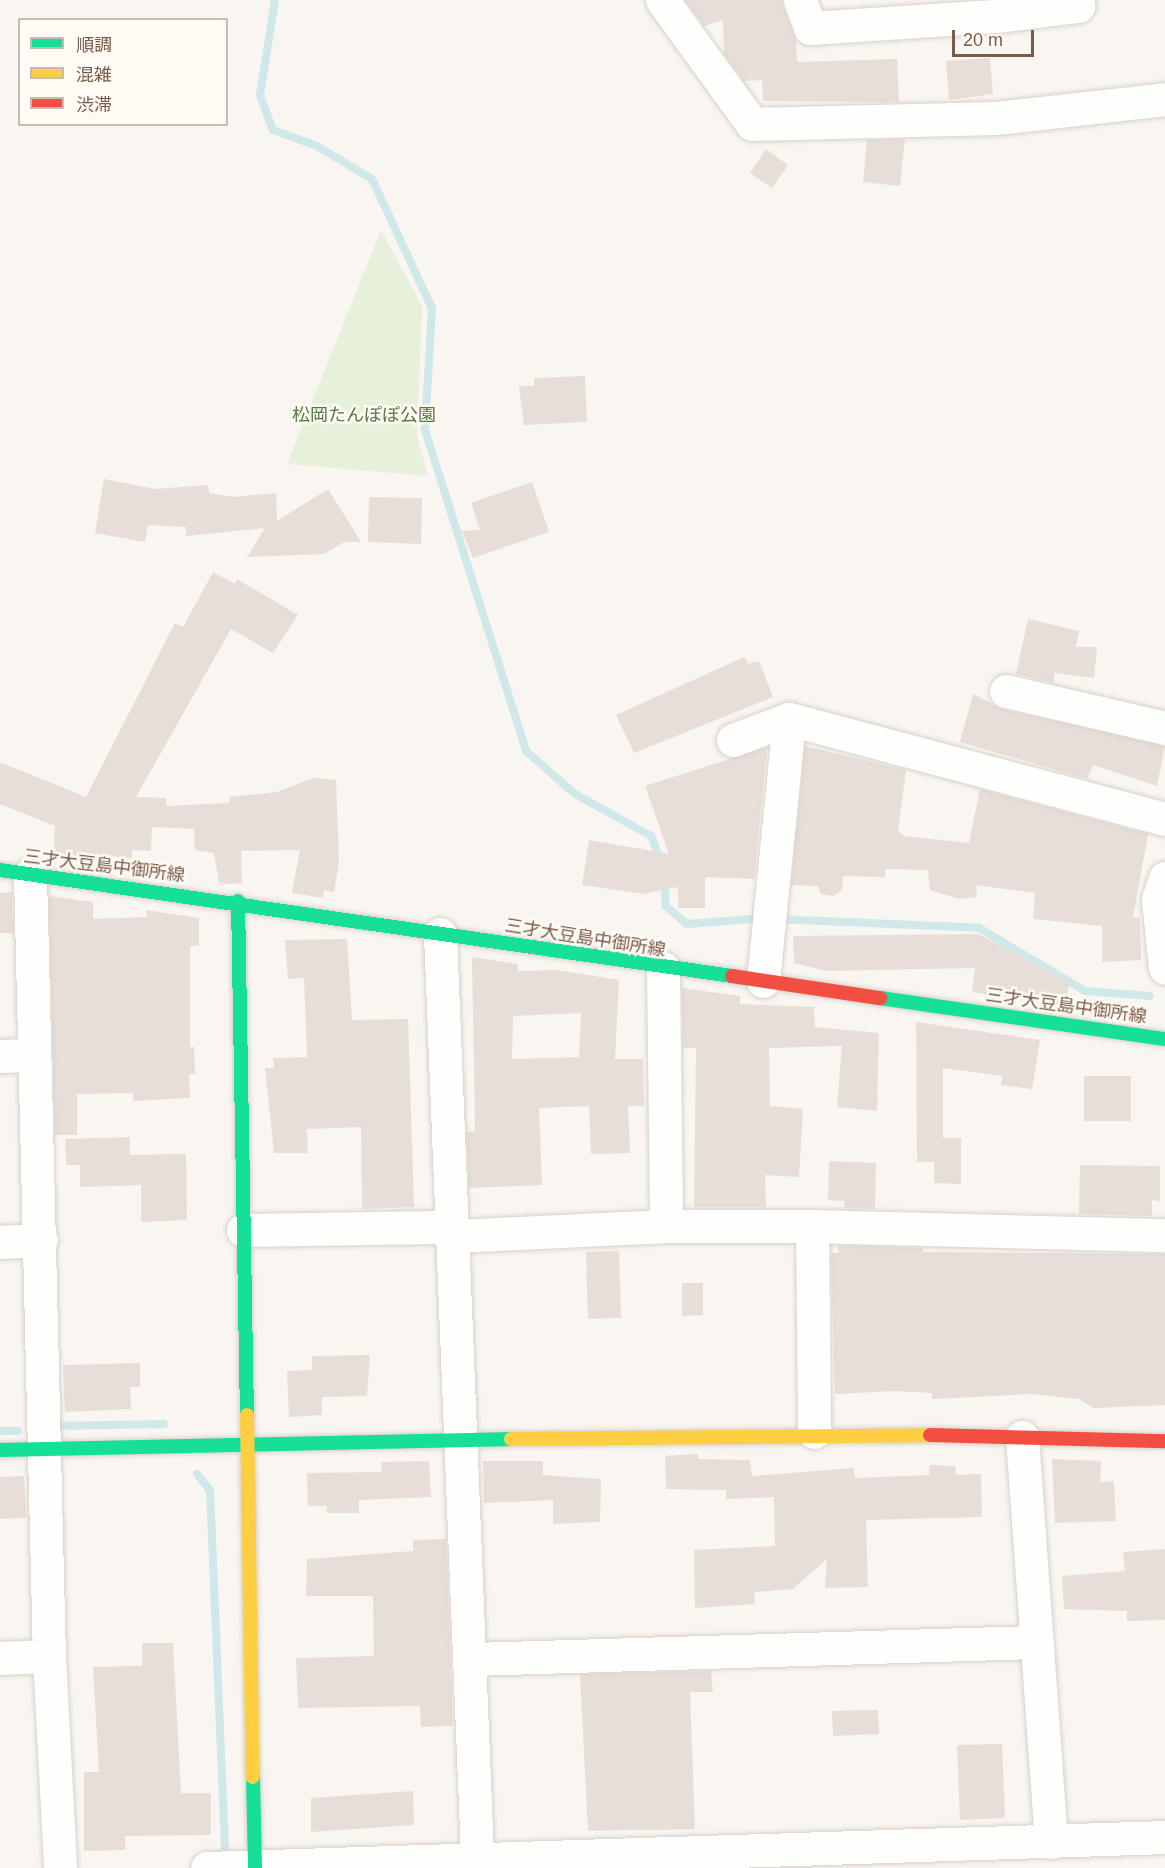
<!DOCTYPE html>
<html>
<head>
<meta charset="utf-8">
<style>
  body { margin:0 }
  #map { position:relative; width:1165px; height:1868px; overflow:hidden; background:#f9f5f0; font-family:Arial,"Noto Sans JP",sans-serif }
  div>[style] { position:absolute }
  .green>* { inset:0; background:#e7f0db }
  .stream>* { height:8px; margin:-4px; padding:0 4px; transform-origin:4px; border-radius:4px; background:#d0e8ea }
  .building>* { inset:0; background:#e6ded7 }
  .roads { filter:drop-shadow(0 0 2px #d7d1cb) drop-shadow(0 0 2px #d7d1cb) }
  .street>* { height:33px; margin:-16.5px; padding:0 16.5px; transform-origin:16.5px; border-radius:16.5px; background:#fefefd }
  .fast>* { height:14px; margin:-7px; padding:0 7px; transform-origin:7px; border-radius:7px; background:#16e098 }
  .slow>* { height:14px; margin:-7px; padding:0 7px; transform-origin:7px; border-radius:7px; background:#ffcf43 }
  .jam>* { height:14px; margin:-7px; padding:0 7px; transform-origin:7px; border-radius:7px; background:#f24e42 }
  span { translate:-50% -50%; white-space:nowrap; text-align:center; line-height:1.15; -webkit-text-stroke:5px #fffaf3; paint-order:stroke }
  .park-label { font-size:18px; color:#537a41 }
  .street-label { font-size:18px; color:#7a5c4d }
  .legend { position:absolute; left:18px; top:18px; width:210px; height:108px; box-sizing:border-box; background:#fffaf3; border:2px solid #cabbb1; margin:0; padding:8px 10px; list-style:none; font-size:18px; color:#7a5c4d }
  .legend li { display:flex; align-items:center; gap:12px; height:30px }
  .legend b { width:30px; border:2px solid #cabbb1 }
  .scale { position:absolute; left:952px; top:30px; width:82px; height:27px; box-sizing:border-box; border:3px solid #7a5c4d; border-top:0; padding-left:8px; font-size:18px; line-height:21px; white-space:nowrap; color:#7a5c4d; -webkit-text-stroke:4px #fffaf3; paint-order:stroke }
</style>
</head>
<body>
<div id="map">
  <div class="green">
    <div style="clip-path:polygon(381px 230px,422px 306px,417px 436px,428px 476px,287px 464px)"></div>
  </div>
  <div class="stream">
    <div style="left:275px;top:0;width:96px;rotate:99deg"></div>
    <div style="left:260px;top:95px;width:37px;rotate:70deg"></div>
    <div style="left:273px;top:130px;width:47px;rotate:20deg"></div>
    <div style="left:317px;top:146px;width:64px;rotate:31deg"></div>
    <div style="left:372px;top:179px;width:142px;rotate:65.1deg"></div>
    <div style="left:432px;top:308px;width:122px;rotate:93.3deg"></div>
    <div style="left:425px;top:430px;width:337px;rotate:72.5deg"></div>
    <div style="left:526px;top:751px;width:65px;rotate:41.3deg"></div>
    <div style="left:575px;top:794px;width:87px;rotate:28.9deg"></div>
    <div style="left:651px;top:836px;width:29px;rotate:68deg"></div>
    <div style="left:664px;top:879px;width:27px;rotate:86deg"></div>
    <div style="left:666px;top:906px;width:28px;rotate:41deg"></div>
    <div style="left:687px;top:924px;width:76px;rotate:-4.5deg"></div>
    <div style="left:776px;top:919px;width:203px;rotate:2.5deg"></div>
    <div style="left:979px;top:928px;width:123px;rotate:30.7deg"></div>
    <div style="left:1085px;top:991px;width:65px;rotate:4.4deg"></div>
    <div style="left:50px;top:1426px;width:114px;rotate:-1deg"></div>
    <div style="left:0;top:1431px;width:18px"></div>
    <div style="left:197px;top:1474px;width:21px;rotate:51deg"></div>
    <div style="left:210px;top:1490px;width:364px;rotate:87.6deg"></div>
  </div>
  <div class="building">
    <div style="clip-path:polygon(685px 0,781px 0,796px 39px,797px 62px,897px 59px,899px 102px,763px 101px,762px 80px,744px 81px,724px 54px,723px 20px,704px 26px)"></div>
    <div style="clip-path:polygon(990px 58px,993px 94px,949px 100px,946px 61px)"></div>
    <div style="clip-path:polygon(905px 139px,900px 186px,863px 182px,867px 140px)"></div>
    <div style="clip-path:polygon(766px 149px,788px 165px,772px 188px,750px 173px)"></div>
    <div style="clip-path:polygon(585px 376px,587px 422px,524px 425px,519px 386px,534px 386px,534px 378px)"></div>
    <div style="clip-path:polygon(104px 479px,155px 489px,208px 485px,209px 493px,233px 497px,276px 493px,277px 521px,328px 489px,361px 542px,344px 542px,324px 554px,247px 557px,265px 528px,186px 536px,186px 527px,148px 525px,145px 542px,95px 533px)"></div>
    <div style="clip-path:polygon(532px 482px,549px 532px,473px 558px,462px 531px,480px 530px,471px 503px)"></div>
    <div style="clip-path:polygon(369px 497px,422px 498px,421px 544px,368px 542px)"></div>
    <div style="clip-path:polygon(213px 572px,235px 584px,237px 579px,298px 615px,273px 653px,231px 629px,136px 797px,166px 798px,166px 806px,229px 803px,229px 797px,277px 792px,313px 778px,336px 780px,339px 862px,334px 892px,324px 890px,323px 898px,292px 893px,300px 850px,241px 851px,242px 883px,230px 884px,219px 883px,214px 853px,195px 850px,194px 829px,152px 827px,151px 851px,132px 850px,132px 858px,92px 855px,92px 864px,53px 859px,55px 826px,0 804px,0 762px,86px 797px,175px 623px,183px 627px)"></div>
    <div style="clip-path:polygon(1028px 619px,1079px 631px,1076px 647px,1097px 647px,1094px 678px,1054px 673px,1054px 683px,1016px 674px)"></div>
    <div style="clip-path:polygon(744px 657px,748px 664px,759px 661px,773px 697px,634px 753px,616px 715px)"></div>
    <div style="clip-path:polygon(973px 694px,1002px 709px,1165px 746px,1157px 786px,1093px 765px,1087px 779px,960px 742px)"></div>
    <div style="clip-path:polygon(805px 746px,906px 770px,898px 831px,904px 836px,969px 843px,980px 789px,1148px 834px,1133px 917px,1140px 918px,1141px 960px,1102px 962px,1102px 926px,1033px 919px,1035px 893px,976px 885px,977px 897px,959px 899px,930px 890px,928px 870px,885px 869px,885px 877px,843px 876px,842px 890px,833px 896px,821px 894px,818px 886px,791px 885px)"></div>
    <div style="clip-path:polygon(767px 747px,754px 879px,705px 877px,705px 908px,678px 908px,678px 887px,644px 894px,582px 885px,589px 840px,669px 854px,645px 786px)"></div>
    <div style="clip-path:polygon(12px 892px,13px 933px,0 933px,0 893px)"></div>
    <div style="clip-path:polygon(49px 896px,93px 902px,93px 919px,147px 917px,146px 910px,199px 918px,199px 946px,190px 946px,190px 1047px,194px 1047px,195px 1074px,189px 1074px,190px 1098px,133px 1101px,133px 1093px,77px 1094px,77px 1135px,55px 1135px)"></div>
    <div style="clip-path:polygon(978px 934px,1069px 982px,1066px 1006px,972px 992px,975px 968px,827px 971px,794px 963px,793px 936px)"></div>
    <div style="clip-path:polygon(347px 939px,352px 1020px,408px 1019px,414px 1207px,362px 1209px,361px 1127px,307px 1129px,308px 1153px,274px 1153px,265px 1068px,274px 1068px,273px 1058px,307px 1057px,304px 978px,288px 979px,285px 940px)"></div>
    <div style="clip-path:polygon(evenodd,472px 957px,518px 964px,518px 971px,557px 970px,619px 980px,615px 1059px,643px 1059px,644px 1106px,628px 1106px,630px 1153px,591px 1154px,589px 1106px,539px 1108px,542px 1185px,469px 1188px,467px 1132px,475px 1131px,472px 957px,581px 1013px,579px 1057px,512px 1059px,513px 1016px,581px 1013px)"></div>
    <div style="clip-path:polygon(682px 988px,740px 996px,740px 1004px,814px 1007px,815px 1027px,879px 1033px,877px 1111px,837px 1107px,842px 1046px,769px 1048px,770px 1106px,803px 1109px,799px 1177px,765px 1175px,766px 1207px,694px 1207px,696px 1048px,683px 1048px)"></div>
    <div style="clip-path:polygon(916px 1022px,1040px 1040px,1032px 1089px,1001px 1085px,1002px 1076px,943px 1068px,943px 1138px,961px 1138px,961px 1184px,934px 1183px,934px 1162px,917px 1162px)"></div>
    <div style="clip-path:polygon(1084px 1076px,1131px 1076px,1131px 1121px,1084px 1121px)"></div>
    <div style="clip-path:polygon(130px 1137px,130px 1155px,186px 1154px,187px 1220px,141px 1222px,141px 1185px,80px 1187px,80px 1165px,66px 1165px,65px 1139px)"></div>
    <div style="clip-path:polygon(829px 1161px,876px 1163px,875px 1209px,844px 1208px,845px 1201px,828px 1200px)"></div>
    <div style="clip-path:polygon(1080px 1165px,1160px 1166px,1160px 1201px,1152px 1200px,1152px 1216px,1079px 1214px)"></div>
    <div style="clip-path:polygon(838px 1245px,923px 1248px,923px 1252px,1165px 1254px,1165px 1405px,1093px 1408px,1079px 1399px,1032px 1394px,932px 1399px,932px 1393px,895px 1391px,835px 1394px,831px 1253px,839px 1253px)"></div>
    <div style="clip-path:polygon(619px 1251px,621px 1318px,588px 1319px,586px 1252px)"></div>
    <div style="clip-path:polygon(682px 1283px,703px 1283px,703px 1315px,682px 1316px)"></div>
    <div style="clip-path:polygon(370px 1355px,367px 1396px,322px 1397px,322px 1415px,289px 1417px,287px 1371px,312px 1370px,312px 1356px)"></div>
    <div style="clip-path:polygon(140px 1363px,140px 1387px,130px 1387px,131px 1409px,65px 1412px,63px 1365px)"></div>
    <div style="clip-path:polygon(698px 1454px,698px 1459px,750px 1460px,752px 1476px,854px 1468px,855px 1478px,929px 1475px,930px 1465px,955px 1466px,956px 1475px,981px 1474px,982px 1517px,866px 1520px,868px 1587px,825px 1588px,827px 1559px,793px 1589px,754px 1592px,755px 1604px,695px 1608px,694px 1550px,775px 1546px,774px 1497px,726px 1499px,726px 1490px,666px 1489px,665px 1456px)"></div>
    <div style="clip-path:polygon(1052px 1459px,1101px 1461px,1100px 1482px,1114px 1481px,1116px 1521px,1055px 1523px)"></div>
    <div style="clip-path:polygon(429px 1461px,431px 1497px,359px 1500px,359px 1513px,327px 1513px,327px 1506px,308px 1506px,307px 1473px,382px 1472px,381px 1462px)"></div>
    <div style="clip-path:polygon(483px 1461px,543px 1461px,543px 1475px,601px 1479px,600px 1522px,553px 1524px,553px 1500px,484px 1503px)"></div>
    <div style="clip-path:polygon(24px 1476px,26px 1518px,0 1519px,0 1477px)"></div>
    <div style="clip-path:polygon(446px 1539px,453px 1726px,421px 1727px,420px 1706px,298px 1708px,296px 1658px,374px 1656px,373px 1596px,306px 1596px,307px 1559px,413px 1551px,413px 1540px)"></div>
    <div style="clip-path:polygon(1165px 1549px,1165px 1620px,1127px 1621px,1127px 1611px,1064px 1609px,1062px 1576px,1125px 1571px,1123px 1552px)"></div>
    <div style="clip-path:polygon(142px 1643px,173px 1643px,181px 1793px,211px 1793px,211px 1835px,125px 1836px,125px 1850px,84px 1851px,84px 1772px,99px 1772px,93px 1667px,142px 1666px)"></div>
    <div style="clip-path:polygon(711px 1671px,713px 1692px,690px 1692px,695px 1829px,588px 1831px,580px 1674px)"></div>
    <div style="clip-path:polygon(878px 1710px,879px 1734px,833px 1736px,832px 1711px)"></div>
    <div style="clip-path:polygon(1002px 1744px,1005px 1818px,960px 1820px,957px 1745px)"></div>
    <div style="clip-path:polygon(413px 1791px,414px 1825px,311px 1832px,311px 1798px)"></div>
  </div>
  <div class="roads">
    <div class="street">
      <div style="left:662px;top:0;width:153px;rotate:54deg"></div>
      <div style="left:752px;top:124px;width:244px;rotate:-1.4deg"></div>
      <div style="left:996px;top:118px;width:170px;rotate:-6.4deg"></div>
      <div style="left:800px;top:0;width:30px;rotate:70deg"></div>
      <div style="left:810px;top:28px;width:185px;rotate:-3.7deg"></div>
      <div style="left:995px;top:16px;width:84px;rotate:-6.9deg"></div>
      <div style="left:1078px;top:6px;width:6px;rotate:-99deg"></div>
      <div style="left:1006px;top:691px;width:163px;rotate:13.1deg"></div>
      <div style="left:733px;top:740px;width:60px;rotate:-20.6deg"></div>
      <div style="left:30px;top:875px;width:781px;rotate:88.61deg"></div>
      <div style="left:49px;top:1656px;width:212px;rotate:87deg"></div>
      <div style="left:1165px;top:878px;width:23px;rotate:108deg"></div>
      <div style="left:1158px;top:900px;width:68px;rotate:84.1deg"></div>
      <div style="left:440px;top:934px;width:923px;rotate:87.7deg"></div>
      <div style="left:663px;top:968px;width:258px;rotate:89.3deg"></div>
      <div style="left:763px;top:981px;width:263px;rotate:-84.3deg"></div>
      <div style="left:789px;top:719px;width:389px;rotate:14.9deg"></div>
      <div style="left:0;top:1056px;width:33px;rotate:-2deg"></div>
      <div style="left:812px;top:1226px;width:206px;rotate:89.4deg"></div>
      <div style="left:243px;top:1230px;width:195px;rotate:-0.9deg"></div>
      <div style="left:438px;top:1227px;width:19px;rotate:28deg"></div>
      <div style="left:455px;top:1236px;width:211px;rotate:-2.7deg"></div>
      <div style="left:666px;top:1226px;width:146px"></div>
      <div style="left:812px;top:1226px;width:353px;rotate:1.5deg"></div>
      <div style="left:0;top:1242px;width:41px;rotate:-2.8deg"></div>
      <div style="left:1022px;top:1437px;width:406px;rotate:85.9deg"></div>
      <div style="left:0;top:1658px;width:49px;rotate:-2.3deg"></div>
      <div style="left:472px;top:1659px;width:563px;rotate:-1.73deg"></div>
      <div style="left:207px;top:1868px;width:959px;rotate:-1.85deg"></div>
    </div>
    <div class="fast">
      <div style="left:0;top:870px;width:740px;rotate:8.24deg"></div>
      <div style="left:238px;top:901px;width:514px;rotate:89deg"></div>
      <div style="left:880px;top:998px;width:288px;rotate:8.2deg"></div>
      <div style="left:0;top:1450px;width:511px;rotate:-1.23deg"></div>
      <div style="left:253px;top:1777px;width:91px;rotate:88.7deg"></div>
    </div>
    <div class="slow">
      <div style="left:247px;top:1415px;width:362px;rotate:89.1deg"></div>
      <div style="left:511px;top:1439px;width:419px;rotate:-0.5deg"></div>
    </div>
    <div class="jam">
      <div style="left:732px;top:976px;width:150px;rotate:8.5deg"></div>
      <div style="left:930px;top:1435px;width:235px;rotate:1.5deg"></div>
    </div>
  </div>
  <div class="park-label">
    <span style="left:364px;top:415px">松岡たんぽぽ公園</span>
  </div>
  <div class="street-label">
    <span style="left:104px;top:866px;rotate:7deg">三才大豆島中御所線</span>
    <span style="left:585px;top:938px;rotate:9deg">三才大豆島中御所線</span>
    <span style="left:1066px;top:1006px;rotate:8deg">三才大豆島中御所線</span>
  </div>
  <ul class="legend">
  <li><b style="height:8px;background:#16e098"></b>順調</li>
  <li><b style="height:8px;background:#ffcf43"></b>混雑</li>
  <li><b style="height:8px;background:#f24e42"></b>渋滞</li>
  </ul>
  <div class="scale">20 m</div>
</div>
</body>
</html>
